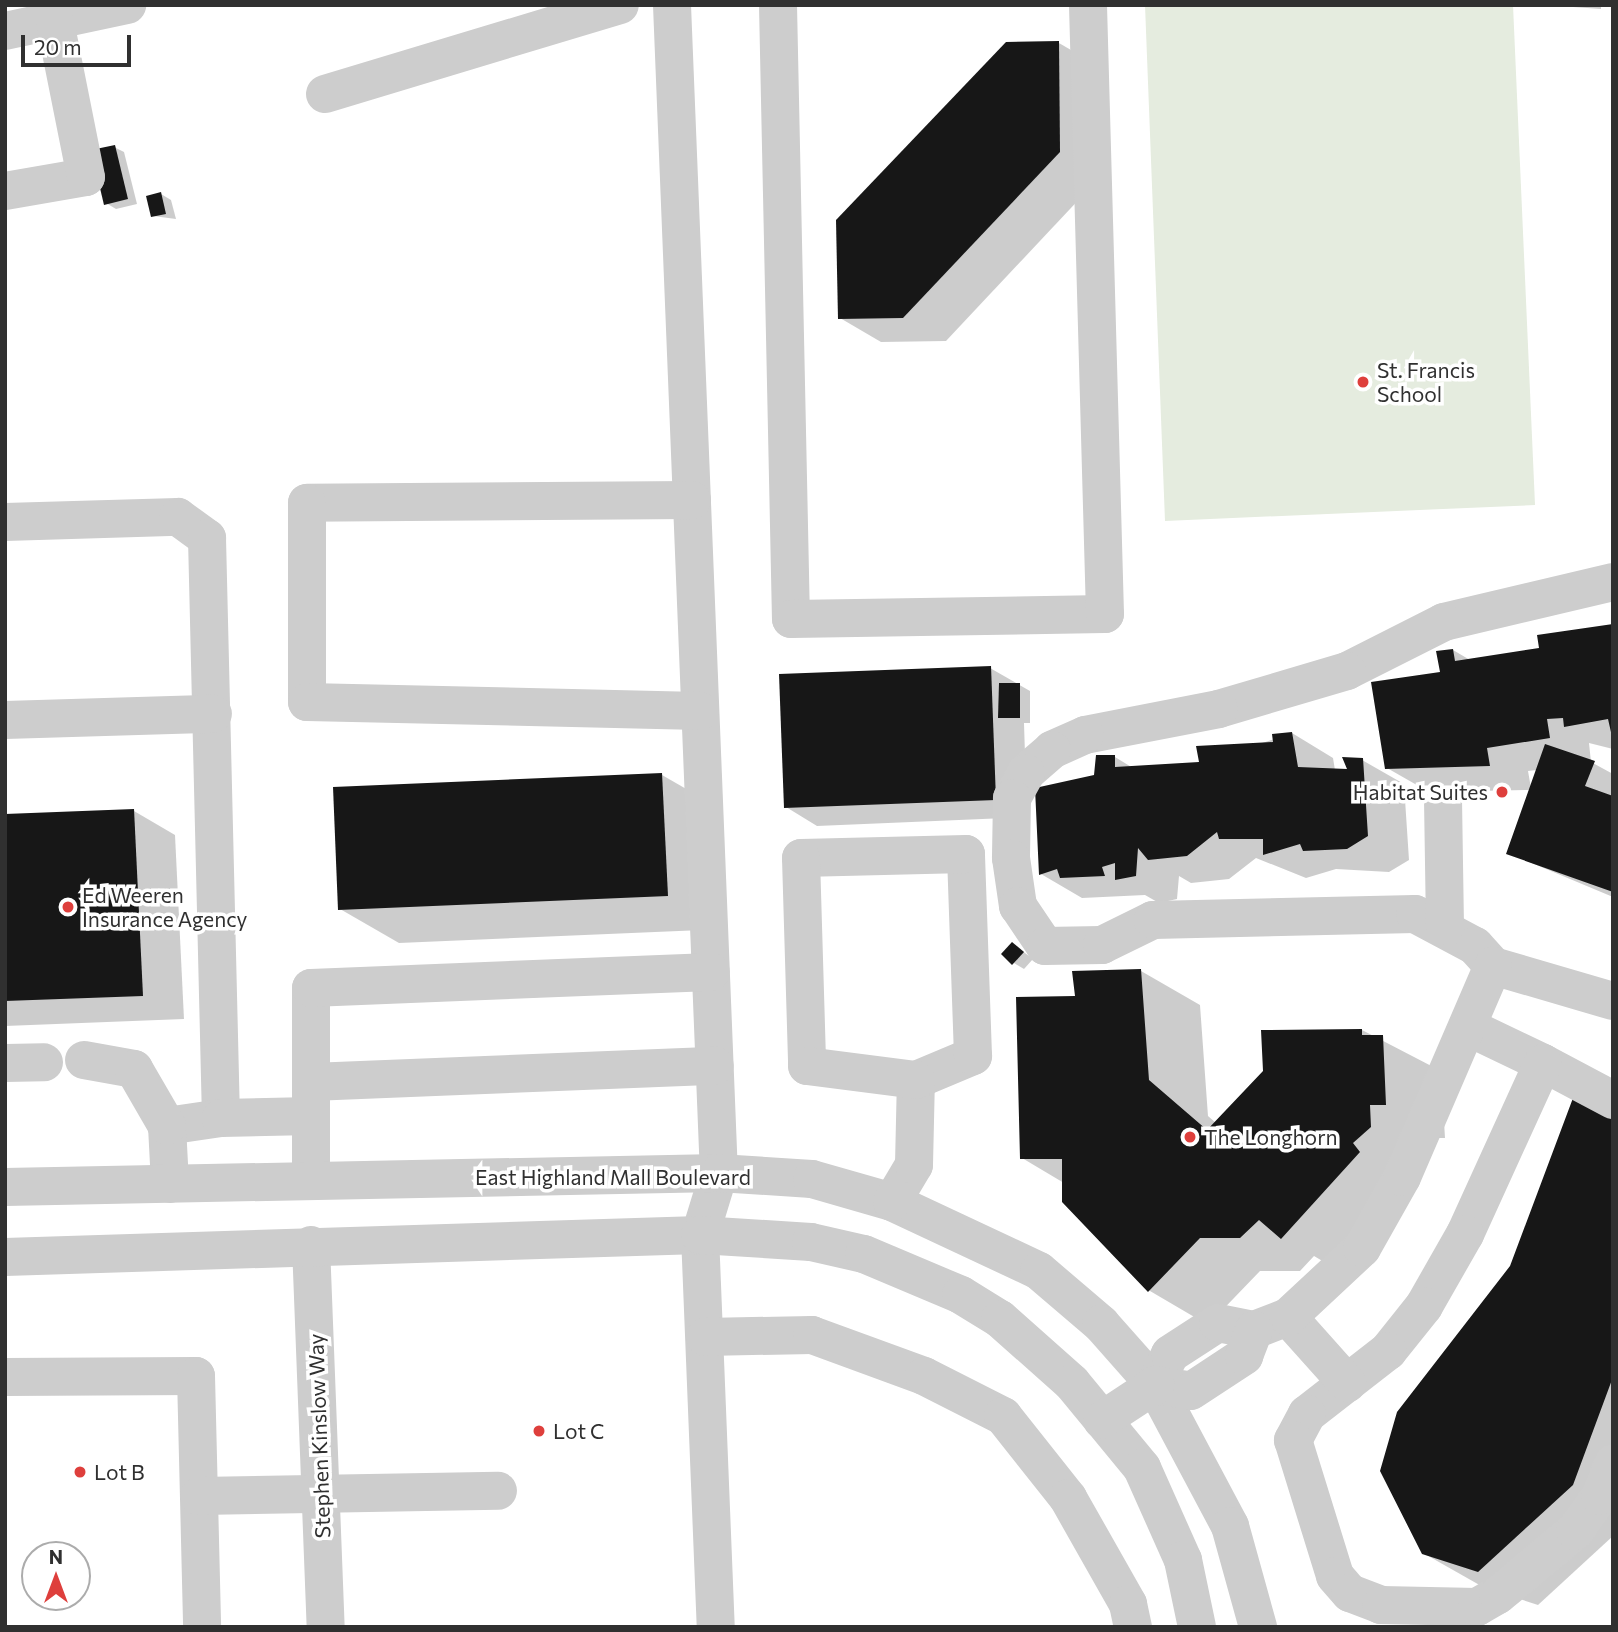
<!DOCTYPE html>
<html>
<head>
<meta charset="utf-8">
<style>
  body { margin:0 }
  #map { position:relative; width:1618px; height:1632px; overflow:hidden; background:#fff; font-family:Commissioner,sans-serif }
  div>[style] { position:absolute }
  .green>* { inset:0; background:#e5ecdf }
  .shadow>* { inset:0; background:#0003 }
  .building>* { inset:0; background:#171717 }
  .minor>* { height:38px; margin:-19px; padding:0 19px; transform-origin:19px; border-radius:19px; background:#cdcdcd }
  .dots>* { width:19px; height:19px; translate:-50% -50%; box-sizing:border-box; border:4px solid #fff; border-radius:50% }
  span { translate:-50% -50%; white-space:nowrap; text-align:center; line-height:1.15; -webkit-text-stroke:7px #fff; paint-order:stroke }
  .poi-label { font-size:21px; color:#303030 }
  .left { translate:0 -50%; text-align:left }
  .right { translate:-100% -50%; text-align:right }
  .street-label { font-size:21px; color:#303030 }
  .frame { position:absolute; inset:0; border:7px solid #303030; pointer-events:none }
  .north { position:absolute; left:21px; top:1541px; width:70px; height:70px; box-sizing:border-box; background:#fff; border:2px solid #acacac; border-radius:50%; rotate:0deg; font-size:19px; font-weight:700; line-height:28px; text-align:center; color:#303030 }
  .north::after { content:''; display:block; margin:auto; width:24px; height:32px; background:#de3f3c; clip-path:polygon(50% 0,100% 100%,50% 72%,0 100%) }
  .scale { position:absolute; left:21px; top:35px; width:110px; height:32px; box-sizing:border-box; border:4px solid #303030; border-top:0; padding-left:9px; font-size:21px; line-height:24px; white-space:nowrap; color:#303030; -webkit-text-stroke:5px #fff; paint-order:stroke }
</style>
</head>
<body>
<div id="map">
  <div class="green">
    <div style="clip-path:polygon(1145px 5px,1513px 5px,1535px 505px,1165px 521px)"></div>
  </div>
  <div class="shadow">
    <div style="clip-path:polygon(1569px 5px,1601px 5px,1601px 9px,1573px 7px)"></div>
    <div style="clip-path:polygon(1059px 43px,1100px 67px,1101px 176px,946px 341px,881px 342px,840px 318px)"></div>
    <div style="clip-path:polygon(114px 147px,124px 152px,137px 204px,116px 209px,106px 203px)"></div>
    <div style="clip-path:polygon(161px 194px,171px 200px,176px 219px,153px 216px)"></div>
    <div style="clip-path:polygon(evenodd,1613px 625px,1613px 749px,1589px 743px,1591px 762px,1613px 774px,1613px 897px,1508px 853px,1530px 790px,1429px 792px,1387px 768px,1453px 650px,1470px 660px,1541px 649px,1613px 625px,1537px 770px,1531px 788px,1528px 771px,1537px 770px)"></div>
    <div style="clip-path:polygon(990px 668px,1030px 691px,1030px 723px,1024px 723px,1027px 817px,817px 826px,786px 807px)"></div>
    <div style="clip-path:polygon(1292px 733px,1333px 758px,1335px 770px,1349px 771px,1362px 760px,1404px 784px,1409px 860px,1389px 872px,1336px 869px,1306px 878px,1256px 858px,1229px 879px,1191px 883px,1179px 876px,1177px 899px,1159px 903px,1145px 895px,1082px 898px,1041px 874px,1096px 776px,1115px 757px,1133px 768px,1201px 764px)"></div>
    <div style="clip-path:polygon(662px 775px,721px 809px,726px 929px,399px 943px,340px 909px)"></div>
    <div style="clip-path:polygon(134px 811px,175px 835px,184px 1019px,5px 1026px,5px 816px)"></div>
    <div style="clip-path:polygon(1013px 944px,1033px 959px,1024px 969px,1014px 963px)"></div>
    <div style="clip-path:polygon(1141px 971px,1200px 1005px,1208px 1116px,1216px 1123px,1362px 1030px,1441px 1071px,1445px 1138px,1429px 1138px,1341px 1272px,1314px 1256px,1300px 1271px,1260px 1271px,1208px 1325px,1150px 1291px,1064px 1202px,1064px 1183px,1022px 1158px,1077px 998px)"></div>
    <div style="clip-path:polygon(1613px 1120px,1613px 1536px,1538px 1605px,1483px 1587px,1423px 1553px,1511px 1267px)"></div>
  </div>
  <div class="building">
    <div style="clip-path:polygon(1059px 41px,1060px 152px,903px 318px,838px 319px,836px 220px,1006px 42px)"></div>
    <div style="clip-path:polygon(115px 145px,128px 199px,104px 205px,91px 150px)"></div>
    <div style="clip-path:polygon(161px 192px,166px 214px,151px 217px,146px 196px)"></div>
    <div style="clip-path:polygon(1613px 624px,1613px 741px,1608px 719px,1564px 727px,1563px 718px,1547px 719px,1550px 738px,1487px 748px,1490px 766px,1385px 769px,1371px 682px,1440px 672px,1436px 651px,1453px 649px,1455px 661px,1539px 648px,1537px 635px)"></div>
    <div style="clip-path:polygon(991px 666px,996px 800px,784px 808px,779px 674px)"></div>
    <div style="clip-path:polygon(999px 683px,1020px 683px,1020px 718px,998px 718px)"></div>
    <div style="clip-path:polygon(1292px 732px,1298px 767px,1347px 769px,1342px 757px,1363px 758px,1368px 836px,1347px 849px,1303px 851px,1300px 844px,1263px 855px,1263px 839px,1219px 839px,1217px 832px,1187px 856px,1148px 860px,1138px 848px,1136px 876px,1115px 880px,1115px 863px,1102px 867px,1105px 876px,1060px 878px,1057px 869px,1039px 875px,1035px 788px,1094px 775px,1096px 755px,1115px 755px,1115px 767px,1199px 762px,1196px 746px,1273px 742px,1272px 734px)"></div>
    <div style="clip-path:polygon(1545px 744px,1595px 761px,1585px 786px,1613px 796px,1613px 892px,1506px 854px)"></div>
    <div style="clip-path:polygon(662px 773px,668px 896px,338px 910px,333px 787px)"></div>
    <div style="clip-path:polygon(134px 809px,143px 996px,5px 1001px,5px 814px)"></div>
    <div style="clip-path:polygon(1012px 942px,1024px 952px,1012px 965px,1001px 954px)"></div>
    <div style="clip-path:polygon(1141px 969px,1149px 1080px,1207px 1130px,1263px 1071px,1261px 1030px,1362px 1029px,1362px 1035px,1383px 1035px,1386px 1105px,1370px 1105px,1371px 1127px,1353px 1143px,1360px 1152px,1281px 1239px,1259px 1220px,1240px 1238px,1200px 1238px,1148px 1292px,1062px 1202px,1062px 1159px,1020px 1159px,1016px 997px,1075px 996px,1072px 971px)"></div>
    <div style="clip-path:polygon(1573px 1098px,1613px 1118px,1613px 1377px,1573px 1485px,1478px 1572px,1422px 1554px,1380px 1471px,1397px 1412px,1510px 1266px)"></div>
  </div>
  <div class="minor">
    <div style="left:672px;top:5px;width:1169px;rotate:87.7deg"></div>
    <div style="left:719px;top:1173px;width:65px;rotate:107deg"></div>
    <div style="left:700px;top:1235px;width:392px;rotate:87.7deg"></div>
    <div style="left:778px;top:5px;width:614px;rotate:88.79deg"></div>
    <div style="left:791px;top:619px;width:314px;rotate:-0.9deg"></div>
    <div style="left:1105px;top:614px;width:609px;rotate:-91.6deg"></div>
    <div style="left:5px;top:31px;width:125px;rotate:-12deg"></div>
    <div style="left:325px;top:94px;width:308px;rotate:-16.8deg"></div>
    <div style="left:5px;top:191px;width:82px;rotate:-9.8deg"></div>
    <div style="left:86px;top:177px;width:158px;rotate:-101.3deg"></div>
    <div style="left:692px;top:500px;width:385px;rotate:179.6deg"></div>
    <div style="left:307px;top:503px;width:199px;rotate:90deg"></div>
    <div style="left:307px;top:702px;width:393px;rotate:1.3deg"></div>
    <div style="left:5px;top:522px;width:173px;rotate:-1.7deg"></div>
    <div style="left:178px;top:517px;width:36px;rotate:36deg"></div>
    <div style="left:207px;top:538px;width:580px;rotate:88.62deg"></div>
    <div style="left:221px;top:1118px;width:55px;rotate:171.6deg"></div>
    <div style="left:167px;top:1126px;width:58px;rotate:87deg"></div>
    <div style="left:1613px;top:582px;width:174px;rotate:166.7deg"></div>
    <div style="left:1444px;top:622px;width:109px;rotate:153.2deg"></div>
    <div style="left:1347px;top:671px;width:134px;rotate:163.5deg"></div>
    <div style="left:1219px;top:709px;width:136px;rotate:169deg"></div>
    <div style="left:1085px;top:735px;width:36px;rotate:156deg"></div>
    <div style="left:1052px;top:750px;width:35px;rotate:139deg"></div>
    <div style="left:1026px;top:773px;width:29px;rotate:119deg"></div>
    <div style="left:1012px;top:798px;width:60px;rotate:91deg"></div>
    <div style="left:1011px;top:858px;width:49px;rotate:81.7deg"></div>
    <div style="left:1018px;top:906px;width:48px;rotate:56deg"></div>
    <div style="left:1045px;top:946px;width:57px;rotate:-1deg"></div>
    <div style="left:1102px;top:945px;width:57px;rotate:-26.1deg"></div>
    <div style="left:1153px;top:920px;width:262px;rotate:-1.3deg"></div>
    <div style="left:1415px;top:914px;width:68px;rotate:28.1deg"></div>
    <div style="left:1475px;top:946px;width:27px;rotate:48deg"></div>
    <div style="left:1493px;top:966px;width:125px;rotate:16.3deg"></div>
    <div style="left:5px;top:720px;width:208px;rotate:-1.7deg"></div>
    <div style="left:1443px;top:799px;width:127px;rotate:89.1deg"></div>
    <div style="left:1470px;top:1028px;width:81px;rotate:25.6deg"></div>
    <div style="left:84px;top:1060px;width:51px;rotate:10.2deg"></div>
    <div style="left:134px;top:1069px;width:66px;rotate:59.9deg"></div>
    <div style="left:5px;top:1063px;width:39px;rotate:-1deg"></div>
    <div style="left:311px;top:1082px;width:404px;rotate:-2.3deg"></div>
    <div style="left:1613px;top:1100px;width:79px;rotate:-152.1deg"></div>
    <div style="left:1543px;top:1063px;width:188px;rotate:114.5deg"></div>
    <div style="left:1465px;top:1234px;width:83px;rotate:119.7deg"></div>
    <div style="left:1424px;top:1306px;width:58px;rotate:128.7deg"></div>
    <div style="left:1388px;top:1351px;width:103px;rotate:142.1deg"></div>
    <div style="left:1307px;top:1414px;width:30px;rotate:118deg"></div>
    <div style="left:1293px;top:1440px;width:142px;rotate:72.8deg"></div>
    <div style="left:1335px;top:1576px;width:23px;rotate:49deg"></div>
    <div style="left:1350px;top:1593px;width:33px;rotate:21deg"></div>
    <div style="left:1381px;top:1605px;width:96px;rotate:1.2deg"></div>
    <div style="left:1477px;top:1607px;width:24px;rotate:-30deg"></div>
    <div style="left:1498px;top:1595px;width:100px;rotate:-39.7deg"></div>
    <div style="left:1575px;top:1531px;width:43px;rotate:-54.5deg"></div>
    <div style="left:1600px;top:1496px;width:35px;rotate:-68deg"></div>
    <div style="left:221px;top:1118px;width:90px;rotate:-1.3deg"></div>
    <div style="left:311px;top:1181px;width:193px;rotate:-90deg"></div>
    <div style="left:311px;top:988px;width:400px;rotate:-2.3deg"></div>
    <div style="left:5px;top:1187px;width:714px;rotate:-1.12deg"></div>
    <div style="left:719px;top:1173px;width:93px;rotate:3.7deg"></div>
    <div style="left:812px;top:1179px;width:83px;rotate:16deg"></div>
    <div style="left:892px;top:1202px;width:162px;rotate:25.1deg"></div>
    <div style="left:1039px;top:1271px;width:82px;rotate:40.5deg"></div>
    <div style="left:1101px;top:1324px;width:81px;rotate:48.5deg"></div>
    <div style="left:1155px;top:1385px;width:160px;rotate:62deg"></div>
    <div style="left:1230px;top:1526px;width:105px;rotate:74.5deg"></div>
    <div style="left:892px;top:1202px;width:43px;rotate:-59.3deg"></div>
    <div style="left:914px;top:1165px;width:85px;rotate:-88.7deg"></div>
    <div style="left:916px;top:1080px;width:62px;rotate:-22.8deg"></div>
    <div style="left:973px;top:1056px;width:202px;rotate:-92deg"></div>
    <div style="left:966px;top:854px;width:165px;rotate:178.6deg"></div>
    <div style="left:801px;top:858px;width:208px;rotate:88.3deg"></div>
    <div style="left:807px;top:1066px;width:110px;rotate:7.3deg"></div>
    <div style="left:311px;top:1245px;width:382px;rotate:87.8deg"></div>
    <div style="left:5px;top:1257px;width:695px;rotate:-1.81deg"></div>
    <div style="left:700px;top:1235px;width:111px;rotate:3.6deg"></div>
    <div style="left:811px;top:1242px;width:54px;rotate:12.8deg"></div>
    <div style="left:864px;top:1254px;width:105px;rotate:22.9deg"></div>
    <div style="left:961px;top:1295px;width:46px;rotate:31.6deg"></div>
    <div style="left:1000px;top:1319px;width:96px;rotate:41.6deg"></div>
    <div style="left:1072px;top:1383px;width:110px;rotate:50.5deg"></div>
    <div style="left:1142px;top:1468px;width:101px;rotate:66deg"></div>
    <div style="left:1183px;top:1560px;width:68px;rotate:78.2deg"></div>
    <div style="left:1288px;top:1317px;width:89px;rotate:48.2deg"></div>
    <div style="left:705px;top:1337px;width:107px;rotate:-1.1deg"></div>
    <div style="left:812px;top:1335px;width:119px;rotate:20.1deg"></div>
    <div style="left:924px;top:1376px;width:89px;rotate:26.9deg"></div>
    <div style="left:1003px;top:1416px;width:105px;rotate:51.6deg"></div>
    <div style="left:1068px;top:1498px;width:122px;rotate:60.5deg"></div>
    <div style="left:1128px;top:1604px;width:24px;rotate:78deg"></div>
    <div style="left:5px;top:1377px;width:191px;rotate:-0.3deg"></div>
    <div style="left:196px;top:1376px;width:251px;rotate:88.6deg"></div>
    <div style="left:1155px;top:1385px;width:34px;rotate:-64deg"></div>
    <div style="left:1170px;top:1354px;width:57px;rotate:-32.9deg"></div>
    <div style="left:1218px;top:1323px;width:37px;rotate:11deg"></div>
    <div style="left:1254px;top:1330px;width:36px;rotate:-21deg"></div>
    <div style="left:1288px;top:1317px;width:101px;rotate:-43deg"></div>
    <div style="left:1362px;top:1248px;width:81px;rotate:-60.6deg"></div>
    <div style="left:1402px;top:1177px;width:230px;rotate:-66.7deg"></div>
    <div style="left:1155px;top:1385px;width:36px;rotate:9deg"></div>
    <div style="left:1191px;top:1391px;width:64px;rotate:-33.4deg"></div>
    <div style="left:1244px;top:1356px;width:28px;rotate:-69deg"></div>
    <div style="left:1102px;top:1420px;width:64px;rotate:-33.4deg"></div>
    <div style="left:199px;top:1496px;width:299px;rotate:-1deg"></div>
  </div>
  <div class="dots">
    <div style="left:1363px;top:382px;background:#de3f3c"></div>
    <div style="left:1502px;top:792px;background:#de3f3c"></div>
    <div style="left:68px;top:907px;background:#de3f3c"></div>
    <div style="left:1190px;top:1137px;background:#de3f3c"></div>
    <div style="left:539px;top:1431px;background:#de3f3c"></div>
    <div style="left:80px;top:1472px;background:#de3f3c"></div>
  </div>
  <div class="poi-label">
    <span class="left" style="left:1377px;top:382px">St. Francis<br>School</span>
    <span class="right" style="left:1488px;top:792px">Habitat Suites</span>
    <span class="left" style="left:82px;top:907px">Ed Weeren<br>Insurance Agency</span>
    <span class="left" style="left:1204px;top:1137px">The Longhorn</span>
    <span class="left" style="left:553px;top:1431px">Lot C</span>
    <span class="left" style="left:94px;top:1472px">Lot B</span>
  </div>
  <div class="street-label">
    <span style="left:613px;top:1177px">East Highland Mall Boulevard</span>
    <span style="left:319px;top:1436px;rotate:-92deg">Stephen Kinslow Way</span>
  </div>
  <div class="frame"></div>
  <div class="north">N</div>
  <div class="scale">20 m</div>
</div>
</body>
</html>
